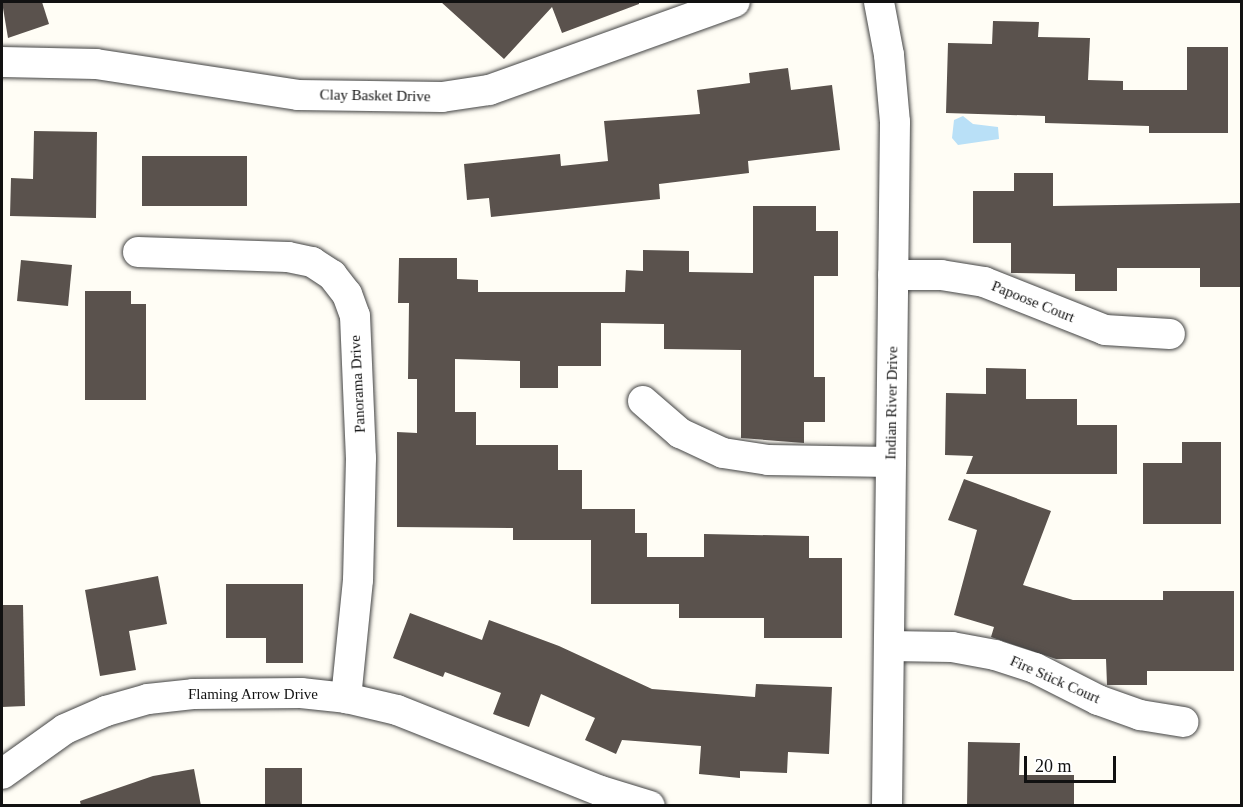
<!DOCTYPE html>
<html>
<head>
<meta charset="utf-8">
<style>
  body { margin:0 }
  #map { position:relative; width:1243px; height:807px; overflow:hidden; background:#fffdf5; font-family:Georgia,serif }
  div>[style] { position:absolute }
  .water>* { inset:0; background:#b9e0f7 }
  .building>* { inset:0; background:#5a524d }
  .roads { filter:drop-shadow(0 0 2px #444) drop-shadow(0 0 2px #444) }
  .minor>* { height:30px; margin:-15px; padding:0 15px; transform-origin:15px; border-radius:15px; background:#fff }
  span { translate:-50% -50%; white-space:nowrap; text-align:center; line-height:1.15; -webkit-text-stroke:6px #fff; paint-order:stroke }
  .street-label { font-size:15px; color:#111 }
  .frame { position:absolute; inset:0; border:3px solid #111; pointer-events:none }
  .scale { position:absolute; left:1024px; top:756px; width:92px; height:27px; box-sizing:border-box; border:3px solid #111; border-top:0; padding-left:8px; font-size:18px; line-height:21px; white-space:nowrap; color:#111; -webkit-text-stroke:4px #fff; paint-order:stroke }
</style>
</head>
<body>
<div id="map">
  <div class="water">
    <div style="clip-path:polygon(963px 116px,973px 124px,998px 127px,999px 139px,958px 145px,952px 138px,954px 120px)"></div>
  </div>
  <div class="building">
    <div style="clip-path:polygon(2px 2px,42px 2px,49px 24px,8px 38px)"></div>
    <div style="clip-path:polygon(441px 2px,639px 2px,639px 4px,562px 33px,552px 7px,504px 59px)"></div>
    <div style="clip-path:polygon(993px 21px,1039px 22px,1038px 37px,1090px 38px,1088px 80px,1123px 81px,1123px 90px,1187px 90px,1187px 47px,1228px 47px,1228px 133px,1149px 133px,1149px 126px,1045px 123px,1045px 116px,946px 113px,948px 43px,992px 44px)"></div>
    <div style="clip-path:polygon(788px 68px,791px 90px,832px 85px,840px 150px,748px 161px,749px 173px,659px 184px,660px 199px,491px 217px,489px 198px,467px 200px,464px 164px,560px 154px,561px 166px,608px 161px,604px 121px,700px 114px,697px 90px,750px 83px,749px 73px)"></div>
    <div style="clip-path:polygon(34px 131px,97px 132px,96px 218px,10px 216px,11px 178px,33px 179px)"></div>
    <div style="clip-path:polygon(142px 156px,247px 156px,247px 206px,142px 206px)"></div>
    <div style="clip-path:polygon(1014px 173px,1053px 173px,1053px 206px,1242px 203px,1242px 287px,1200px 287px,1200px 268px,1117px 268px,1117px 291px,1075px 291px,1075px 274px,1011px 273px,1011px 243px,973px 243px,973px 191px,1014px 191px)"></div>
    <div style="clip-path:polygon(753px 206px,816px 206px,816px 231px,838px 231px,838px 276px,814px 276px,814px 377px,825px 377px,825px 422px,804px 422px,804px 443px,741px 438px,741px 350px,664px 349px,664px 324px,601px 323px,601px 366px,558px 366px,558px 388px,520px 388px,520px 361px,455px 359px,455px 412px,476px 412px,476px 445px,558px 445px,558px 470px,582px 470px,582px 509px,635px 509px,635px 533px,647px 533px,647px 557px,704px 557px,704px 534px,809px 536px,809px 558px,842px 558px,842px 638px,764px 638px,764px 618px,679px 618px,679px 604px,591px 604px,591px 540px,513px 540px,513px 528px,397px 527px,397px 432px,417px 433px,417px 379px,408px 379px,409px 303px,398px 303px,399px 258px,457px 258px,457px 279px,478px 280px,478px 292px,625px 292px,626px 270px,643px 271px,643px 250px,689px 251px,689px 272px,753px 273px)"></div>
    <div style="clip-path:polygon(21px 260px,72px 265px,68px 306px,17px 301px)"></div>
    <div style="clip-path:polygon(85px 291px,131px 291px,131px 304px,146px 304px,146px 400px,85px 400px)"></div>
    <div style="clip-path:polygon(986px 368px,1026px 369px,1026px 399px,1077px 399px,1077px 425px,1117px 425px,1117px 474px,966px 474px,973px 456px,945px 455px,946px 393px,986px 394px)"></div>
    <div style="clip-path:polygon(1182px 442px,1221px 442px,1221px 524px,1143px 524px,1143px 463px,1182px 463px)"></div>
    <div style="clip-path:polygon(964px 479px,1051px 511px,1023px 585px,1073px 600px,1163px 600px,1163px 591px,1234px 591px,1234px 671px,1147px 671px,1147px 685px,1107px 685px,1106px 659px,1056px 659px,991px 637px,994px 627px,954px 615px,977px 530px,948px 520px)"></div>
    <div style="clip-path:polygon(158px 576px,167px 624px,129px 631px,136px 670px,100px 676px,85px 590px)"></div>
    <div style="clip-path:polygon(226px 584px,303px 584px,303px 663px,266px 663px,266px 638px,226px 638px)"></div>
    <div style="clip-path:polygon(2px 605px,23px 605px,25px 706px,2px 707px)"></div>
    <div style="clip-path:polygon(410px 613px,482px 640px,489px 620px,559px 646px,652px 689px,755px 697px,756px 684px,832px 687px,829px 754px,788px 752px,787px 773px,740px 771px,740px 778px,699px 774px,701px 746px,622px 740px,616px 754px,585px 740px,595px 718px,541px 694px,529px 727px,493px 714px,501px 693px,445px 672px,443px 677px,393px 658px)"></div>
    <div style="clip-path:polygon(968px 742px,1020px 743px,1019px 775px,1074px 775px,1074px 806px,967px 806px)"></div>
    <div style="clip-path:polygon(265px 768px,302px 768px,302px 806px,265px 806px)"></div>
    <div style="clip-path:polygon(194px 769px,201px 806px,81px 806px,80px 801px,153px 776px)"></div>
  </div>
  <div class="roads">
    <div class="minor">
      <div style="left:879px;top:2px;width:54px;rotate:79.3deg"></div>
      <div style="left:889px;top:55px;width:67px;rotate:84.9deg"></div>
      <div style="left:895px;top:122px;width:684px;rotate:90.67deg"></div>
      <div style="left:2px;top:62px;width:94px;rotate:1.2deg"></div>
      <div style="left:96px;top:64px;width:204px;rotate:8.7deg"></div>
      <div style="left:298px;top:95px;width:144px;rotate:0.8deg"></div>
      <div style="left:442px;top:97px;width:48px;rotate:-8.5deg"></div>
      <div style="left:489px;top:90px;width:261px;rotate:-19.7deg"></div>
      <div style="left:138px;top:252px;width:150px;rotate:1.9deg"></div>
      <div style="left:288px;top:257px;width:25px;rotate:12deg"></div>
      <div style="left:312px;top:262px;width:24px;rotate:33deg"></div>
      <div style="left:332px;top:275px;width:24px;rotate:52deg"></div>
      <div style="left:347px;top:294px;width:23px;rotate:70deg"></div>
      <div style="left:355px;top:316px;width:142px;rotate:87.6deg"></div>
      <div style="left:361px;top:458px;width:122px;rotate:91.4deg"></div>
      <div style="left:358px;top:580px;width:119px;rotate:95.8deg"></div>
      <div style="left:893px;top:275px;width:48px"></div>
      <div style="left:941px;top:275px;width:44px;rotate:9.2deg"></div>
      <div style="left:984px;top:282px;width:130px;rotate:21.6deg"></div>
      <div style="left:1105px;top:330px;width:65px;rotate:3.5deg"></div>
      <div style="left:643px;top:401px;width:49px;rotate:40.9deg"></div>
      <div style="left:680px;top:433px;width:47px;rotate:24.9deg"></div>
      <div style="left:723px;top:453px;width:46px;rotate:8.8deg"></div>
      <div style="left:768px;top:460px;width:123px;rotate:0.9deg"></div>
      <div style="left:889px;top:646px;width:63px;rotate:0.9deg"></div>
      <div style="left:952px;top:647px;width:44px;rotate:10.5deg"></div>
      <div style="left:995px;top:655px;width:42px;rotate:18deg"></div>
      <div style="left:1035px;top:668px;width:71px;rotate:26.9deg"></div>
      <div style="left:1098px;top:700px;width:45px;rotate:19.7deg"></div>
      <div style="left:1140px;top:715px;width:44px;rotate:9.2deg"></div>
      <div style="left:2px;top:774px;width:77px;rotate:-35.5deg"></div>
      <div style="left:65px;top:729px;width:45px;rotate:-23.7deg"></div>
      <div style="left:106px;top:711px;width:44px;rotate:-15.9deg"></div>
      <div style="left:148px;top:699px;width:45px;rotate:-6.3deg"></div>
      <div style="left:193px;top:694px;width:108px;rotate:-0.5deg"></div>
      <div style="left:301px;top:693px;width:45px;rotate:6.3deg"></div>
      <div style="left:346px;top:698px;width:52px;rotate:13.2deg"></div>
      <div style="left:397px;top:710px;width:219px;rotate:21.7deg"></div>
      <div style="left:601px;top:791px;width:51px;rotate:17deg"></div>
    </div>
  </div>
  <div class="street-label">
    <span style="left:375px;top:96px;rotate:1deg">Clay Basket Drive</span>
    <span style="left:1033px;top:302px;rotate:22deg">Papoose Court</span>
    <span style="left:358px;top:384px;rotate:-93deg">Panorama Drive</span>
    <span style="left:892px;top:403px;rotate:-89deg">Indian River Drive</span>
    <span style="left:1055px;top:680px;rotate:24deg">Fire Stick Court</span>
    <span style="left:253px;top:695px">Flaming Arrow Drive</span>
  </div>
  <div class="frame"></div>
  <div class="scale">20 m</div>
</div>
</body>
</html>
